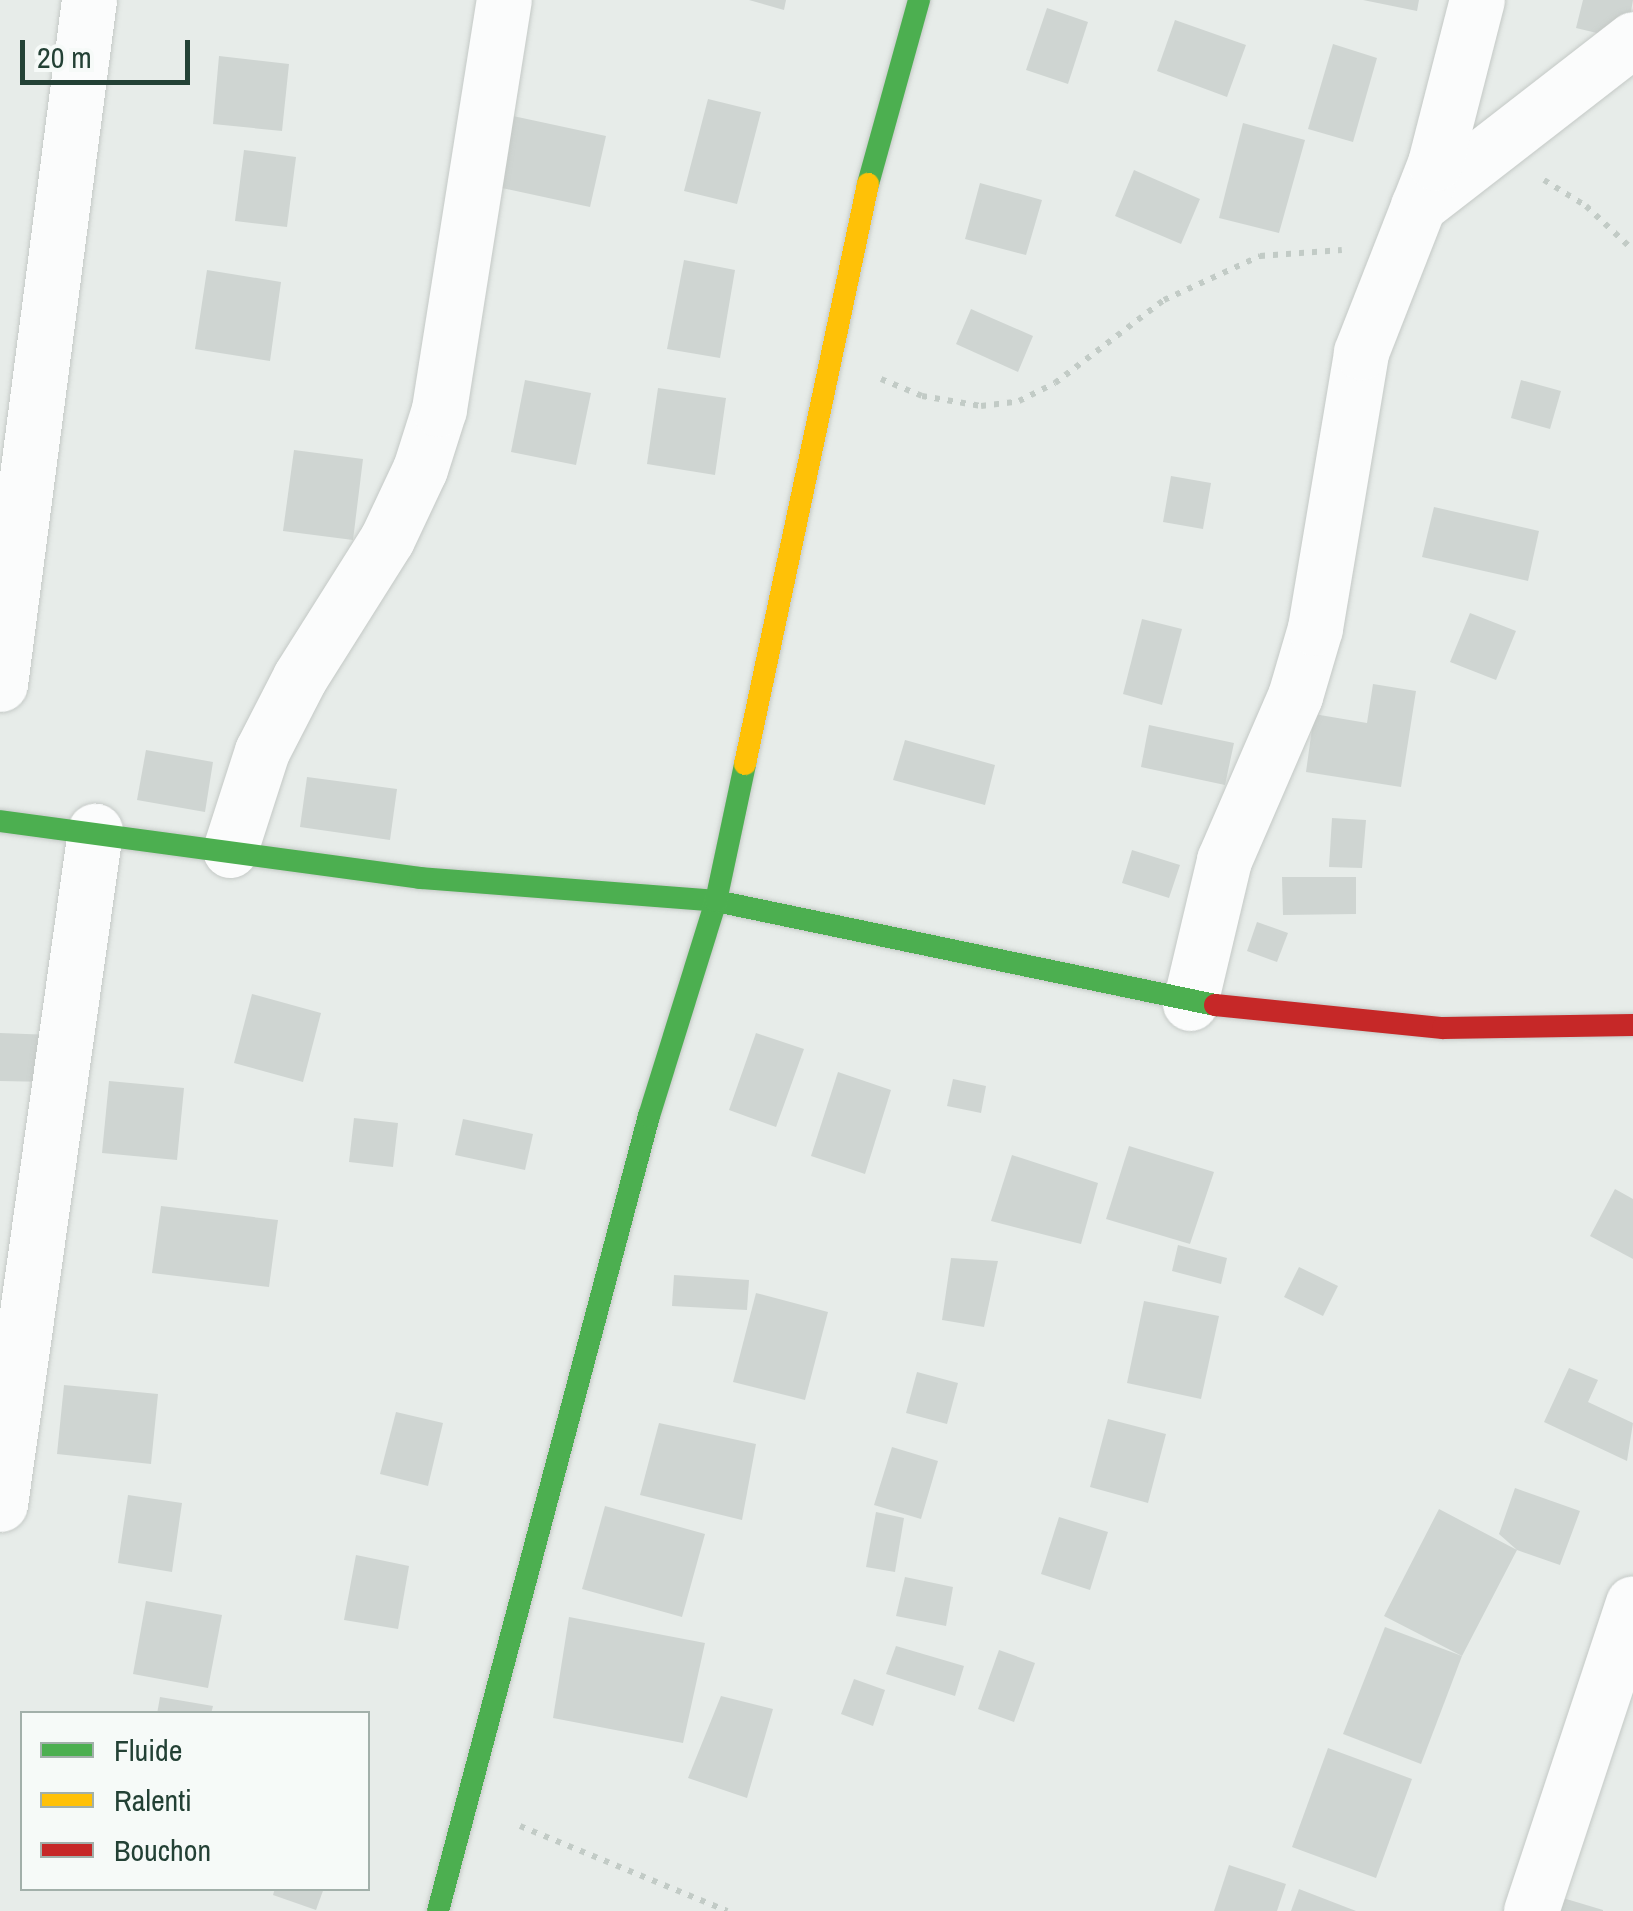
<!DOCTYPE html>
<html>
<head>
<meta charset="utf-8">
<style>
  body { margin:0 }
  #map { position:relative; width:1633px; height:1911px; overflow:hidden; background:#e7ece9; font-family:"Archivo Narrow",sans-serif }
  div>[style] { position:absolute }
  .building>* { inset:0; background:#cfd5d2 }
  .path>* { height:6px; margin-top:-3px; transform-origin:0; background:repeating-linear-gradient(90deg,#c2cbc6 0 5px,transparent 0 13px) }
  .roads { filter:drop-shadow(0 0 2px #c4c9c6) drop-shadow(0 0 2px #c4c9c6) }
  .street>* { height:55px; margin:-27.5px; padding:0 27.5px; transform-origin:27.5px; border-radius:27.5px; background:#fbfcfc }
  .fast>* { height:22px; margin:-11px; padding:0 11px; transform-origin:11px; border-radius:11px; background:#4caf50 }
  .slow>* { height:22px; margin:-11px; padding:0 11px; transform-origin:11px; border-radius:11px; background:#ffc107 }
  .jam>* { height:22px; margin:-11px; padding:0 11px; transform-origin:11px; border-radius:11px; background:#c62828 }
  span { translate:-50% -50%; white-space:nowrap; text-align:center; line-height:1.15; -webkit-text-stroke:8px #f6faf8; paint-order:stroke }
  .legend { position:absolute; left:20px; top:1711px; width:350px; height:180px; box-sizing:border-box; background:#f6faf8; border:2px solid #a2b0aa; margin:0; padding:12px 18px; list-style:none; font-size:30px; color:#234135 }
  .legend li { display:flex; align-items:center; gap:20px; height:50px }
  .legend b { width:50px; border:2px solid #a2b0aa }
  .scale { position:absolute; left:20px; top:40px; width:170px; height:45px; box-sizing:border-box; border:5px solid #234135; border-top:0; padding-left:12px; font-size:30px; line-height:35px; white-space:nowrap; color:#234135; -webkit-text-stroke:8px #f6faf8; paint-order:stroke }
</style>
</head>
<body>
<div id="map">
  <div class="building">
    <div style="clip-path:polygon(749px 0,786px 0,784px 10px)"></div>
    <div style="clip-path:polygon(1363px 0,1419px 0,1417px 11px)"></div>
    <div style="clip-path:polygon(1583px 0,1633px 0,1626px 40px,1576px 28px)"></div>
    <div style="clip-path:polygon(1047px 8px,1088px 22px,1068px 84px,1026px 70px)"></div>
    <div style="clip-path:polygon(1175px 20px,1246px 45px,1227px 97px,1157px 71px)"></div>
    <div style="clip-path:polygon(1333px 44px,1377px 58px,1353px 142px,1308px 129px)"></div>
    <div style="clip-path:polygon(219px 56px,289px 64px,282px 131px,213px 124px)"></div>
    <div style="clip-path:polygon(708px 99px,761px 112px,737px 204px,684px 191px)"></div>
    <div style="clip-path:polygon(513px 116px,606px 136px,590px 207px,497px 187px)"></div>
    <div style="clip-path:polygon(1243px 123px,1305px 140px,1279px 233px,1219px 218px)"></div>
    <div style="clip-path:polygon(244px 150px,296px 157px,287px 227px,235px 221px)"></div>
    <div style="clip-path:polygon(1134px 170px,1200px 199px,1181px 244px,1115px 216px)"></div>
    <div style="clip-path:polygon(980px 183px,1042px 200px,1026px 255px,965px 239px)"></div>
    <div style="clip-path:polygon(684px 260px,735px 270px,720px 358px,667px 349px)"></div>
    <div style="clip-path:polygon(207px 270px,281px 282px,270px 361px,195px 349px)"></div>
    <div style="clip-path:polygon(971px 309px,1033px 336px,1018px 372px,956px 344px)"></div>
    <div style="clip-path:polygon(525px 380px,591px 393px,576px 465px,511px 452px)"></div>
    <div style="clip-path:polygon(1521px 380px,1561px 391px,1550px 429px,1511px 418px)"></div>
    <div style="clip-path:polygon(658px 388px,726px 398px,715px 475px,647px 464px)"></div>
    <div style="clip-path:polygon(294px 450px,363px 459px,353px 540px,283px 531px)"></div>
    <div style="clip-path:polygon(1171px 476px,1211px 483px,1203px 529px,1163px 522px)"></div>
    <div style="clip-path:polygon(1434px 507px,1539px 531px,1528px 581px,1422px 557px)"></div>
    <div style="clip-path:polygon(1470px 613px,1516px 631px,1496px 680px,1450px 662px)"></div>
    <div style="clip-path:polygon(1142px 619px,1182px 629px,1162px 705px,1123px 694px)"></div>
    <div style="clip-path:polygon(1373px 684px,1416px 691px,1401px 787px,1306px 772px,1314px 714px,1367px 723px)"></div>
    <div style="clip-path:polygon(1149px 725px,1234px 743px,1225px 785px,1141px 767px)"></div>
    <div style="clip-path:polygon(905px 740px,995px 765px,985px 805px,893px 780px)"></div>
    <div style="clip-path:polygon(146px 750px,213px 762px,205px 812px,137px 800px)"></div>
    <div style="clip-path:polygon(307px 777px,397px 789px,390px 840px,300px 827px)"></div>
    <div style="clip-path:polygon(1332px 818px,1366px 820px,1362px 868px,1329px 867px)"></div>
    <div style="clip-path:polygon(1132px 850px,1180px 865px,1169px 898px,1122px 883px)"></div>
    <div style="clip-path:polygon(1282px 877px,1356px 877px,1356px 914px,1283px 915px)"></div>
    <div style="clip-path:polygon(1257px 922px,1288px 933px,1277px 962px,1247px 951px)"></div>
    <div style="clip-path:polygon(252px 994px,321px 1013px,303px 1082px,234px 1063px)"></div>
    <div style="clip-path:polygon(0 1033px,52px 1035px,50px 1082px,0 1081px)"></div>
    <div style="clip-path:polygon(756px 1033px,804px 1049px,776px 1127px,729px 1110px)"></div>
    <div style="clip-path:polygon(838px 1072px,891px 1090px,865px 1174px,811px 1156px)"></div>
    <div style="clip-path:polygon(953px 1079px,986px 1086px,981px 1113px,947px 1106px)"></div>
    <div style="clip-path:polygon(109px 1081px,184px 1088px,177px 1160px,102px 1153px)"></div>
    <div style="clip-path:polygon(354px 1118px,398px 1123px,393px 1167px,349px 1162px)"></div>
    <div style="clip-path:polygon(463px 1119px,533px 1134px,525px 1170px,455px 1155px)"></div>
    <div style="clip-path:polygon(1129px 1146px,1214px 1172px,1190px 1244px,1106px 1219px)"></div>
    <div style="clip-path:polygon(1012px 1155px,1098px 1183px,1081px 1244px,991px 1221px)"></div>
    <div style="clip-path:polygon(1615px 1189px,1633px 1199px,1633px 1259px,1590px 1236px)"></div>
    <div style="clip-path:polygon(161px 1206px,278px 1220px,269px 1287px,152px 1273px)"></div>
    <div style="clip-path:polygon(1178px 1245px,1227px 1258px,1221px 1284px,1172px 1271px)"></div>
    <div style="clip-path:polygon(951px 1258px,998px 1261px,984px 1327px,942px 1320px)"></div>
    <div style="clip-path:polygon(1299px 1267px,1338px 1286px,1323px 1316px,1284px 1297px)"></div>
    <div style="clip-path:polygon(674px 1275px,749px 1280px,747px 1310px,672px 1306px)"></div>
    <div style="clip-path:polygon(756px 1293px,828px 1312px,805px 1400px,733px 1382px)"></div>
    <div style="clip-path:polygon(1144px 1301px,1219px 1316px,1201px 1399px,1127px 1383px)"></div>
    <div style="clip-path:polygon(1569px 1368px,1598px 1380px,1588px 1402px,1633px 1423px,1627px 1461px,1544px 1422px)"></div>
    <div style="clip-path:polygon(917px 1372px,958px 1383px,947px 1424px,906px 1413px)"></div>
    <div style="clip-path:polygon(64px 1385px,158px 1394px,151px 1464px,57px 1454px)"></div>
    <div style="clip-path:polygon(396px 1412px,443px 1423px,428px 1486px,380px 1474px)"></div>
    <div style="clip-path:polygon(1108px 1419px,1166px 1434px,1148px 1503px,1090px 1487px)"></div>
    <div style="clip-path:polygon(659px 1423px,756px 1444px,742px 1520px,640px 1495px)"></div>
    <div style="clip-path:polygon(892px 1447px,938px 1461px,921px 1519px,874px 1505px)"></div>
    <div style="clip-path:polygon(1515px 1488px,1580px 1511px,1560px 1565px,1517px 1550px,1462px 1656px,1384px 1616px,1439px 1509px,1517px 1550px,1499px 1534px)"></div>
    <div style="clip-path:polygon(128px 1495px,182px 1503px,172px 1572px,118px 1563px)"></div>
    <div style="clip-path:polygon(605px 1506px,705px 1534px,682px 1617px,582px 1589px)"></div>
    <div style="clip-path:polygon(876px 1512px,904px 1518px,895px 1572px,866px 1567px)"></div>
    <div style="clip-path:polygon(1059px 1517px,1108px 1532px,1090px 1590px,1041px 1574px)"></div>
    <div style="clip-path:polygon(356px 1555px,409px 1566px,398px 1629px,344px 1620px)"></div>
    <div style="clip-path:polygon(905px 1577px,953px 1587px,946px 1626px,896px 1616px)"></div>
    <div style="clip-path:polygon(146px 1601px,222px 1615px,208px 1688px,133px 1674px)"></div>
    <div style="clip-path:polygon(569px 1617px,705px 1643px,683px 1743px,553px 1718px)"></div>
    <div style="clip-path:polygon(1385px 1627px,1462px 1656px,1421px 1764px,1343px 1734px)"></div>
    <div style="clip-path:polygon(896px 1646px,964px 1666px,955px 1696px,886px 1674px)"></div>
    <div style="clip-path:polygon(999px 1650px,1035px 1663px,1014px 1722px,978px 1709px)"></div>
    <div style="clip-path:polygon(854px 1679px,885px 1690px,873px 1726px,841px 1714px)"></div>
    <div style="clip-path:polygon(721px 1696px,773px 1709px,747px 1798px,688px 1778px)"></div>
    <div style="clip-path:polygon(160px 1697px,213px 1706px,211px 1714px,157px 1714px)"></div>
    <div style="clip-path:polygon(1328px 1748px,1412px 1779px,1376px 1878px,1292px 1847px)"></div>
    <div style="clip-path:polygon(1229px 1865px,1286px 1884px,1277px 1911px,1214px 1911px)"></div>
    <div style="clip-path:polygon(275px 1888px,324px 1888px,316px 1910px,273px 1895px)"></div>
    <div style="clip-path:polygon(1299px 1889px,1356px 1911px,1291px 1911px)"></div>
    <div style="clip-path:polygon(1563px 1898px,1603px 1910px,1603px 1911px,1559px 1911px)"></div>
  </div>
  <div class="path">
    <div style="left:1544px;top:180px;width:49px;rotate:31.8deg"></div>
    <div style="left:1586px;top:206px;width:64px;rotate:43.1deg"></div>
    <div style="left:881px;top:379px;width:44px;rotate:22.5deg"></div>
    <div style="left:922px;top:396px;width:60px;rotate:9.6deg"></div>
    <div style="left:981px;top:406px;width:38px;rotate:-7deg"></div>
    <div style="left:1019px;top:401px;width:40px;rotate:-26.6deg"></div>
    <div style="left:1055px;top:383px;width:137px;rotate:-37.3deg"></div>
    <div style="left:1164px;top:300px;width:106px;rotate:-24.6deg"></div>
    <div style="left:1260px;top:256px;width:82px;rotate:-4.2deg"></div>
    <div style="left:520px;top:1826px;width:224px;rotate:22.3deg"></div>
  </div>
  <div class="roads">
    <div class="street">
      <div style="left:1418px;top:206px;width:272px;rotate:-37.8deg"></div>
      <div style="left:0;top:684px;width:690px;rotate:-82.59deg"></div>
      <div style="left:230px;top:850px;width:104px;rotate:-72.1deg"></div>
      <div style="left:262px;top:751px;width:83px;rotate:-62.8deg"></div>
      <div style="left:300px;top:677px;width:163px;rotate:-57.8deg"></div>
      <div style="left:387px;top:539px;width:77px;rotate:-64.8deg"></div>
      <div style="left:420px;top:469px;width:63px;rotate:-72.4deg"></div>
      <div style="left:439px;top:409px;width:414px;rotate:-81deg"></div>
      <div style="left:1190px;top:1003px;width:147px;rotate:-76.6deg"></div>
      <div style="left:1224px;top:860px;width:179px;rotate:-66.6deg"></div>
      <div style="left:1295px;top:696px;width:71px;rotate:-73.6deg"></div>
      <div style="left:1315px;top:628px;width:280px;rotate:-80.5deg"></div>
      <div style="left:1361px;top:352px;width:203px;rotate:-68.6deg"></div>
      <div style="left:1435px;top:163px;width:168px;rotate:-75.6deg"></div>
      <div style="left:0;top:1504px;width:680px;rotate:-81.97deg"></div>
      <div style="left:1531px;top:1911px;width:324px;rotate:-71.7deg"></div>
    </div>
    <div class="fast">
      <div style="left:868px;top:184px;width:191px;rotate:-74.5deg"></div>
      <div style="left:0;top:821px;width:424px;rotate:7.7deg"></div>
      <div style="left:420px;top:878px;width:297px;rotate:4.4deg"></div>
      <div style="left:716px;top:901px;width:510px;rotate:11.77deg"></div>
      <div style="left:438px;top:1911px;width:823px;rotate:-75.14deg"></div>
      <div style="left:649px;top:1116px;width:225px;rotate:-72.7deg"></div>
      <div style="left:716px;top:901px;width:140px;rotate:-78deg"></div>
    </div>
    <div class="slow">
      <div style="left:745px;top:764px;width:593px;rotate:-78.03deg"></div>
    </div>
    <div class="jam">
      <div style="left:1215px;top:1005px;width:229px;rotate:5.8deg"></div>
      <div style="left:1443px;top:1028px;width:190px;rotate:-0.9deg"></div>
    </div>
  </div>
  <ul class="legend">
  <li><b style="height:12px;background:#4caf50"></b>Fluide</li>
  <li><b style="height:12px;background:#ffc107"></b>Ralenti</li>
  <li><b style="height:12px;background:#c62828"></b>Bouchon</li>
  </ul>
  <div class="scale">20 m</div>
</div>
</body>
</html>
